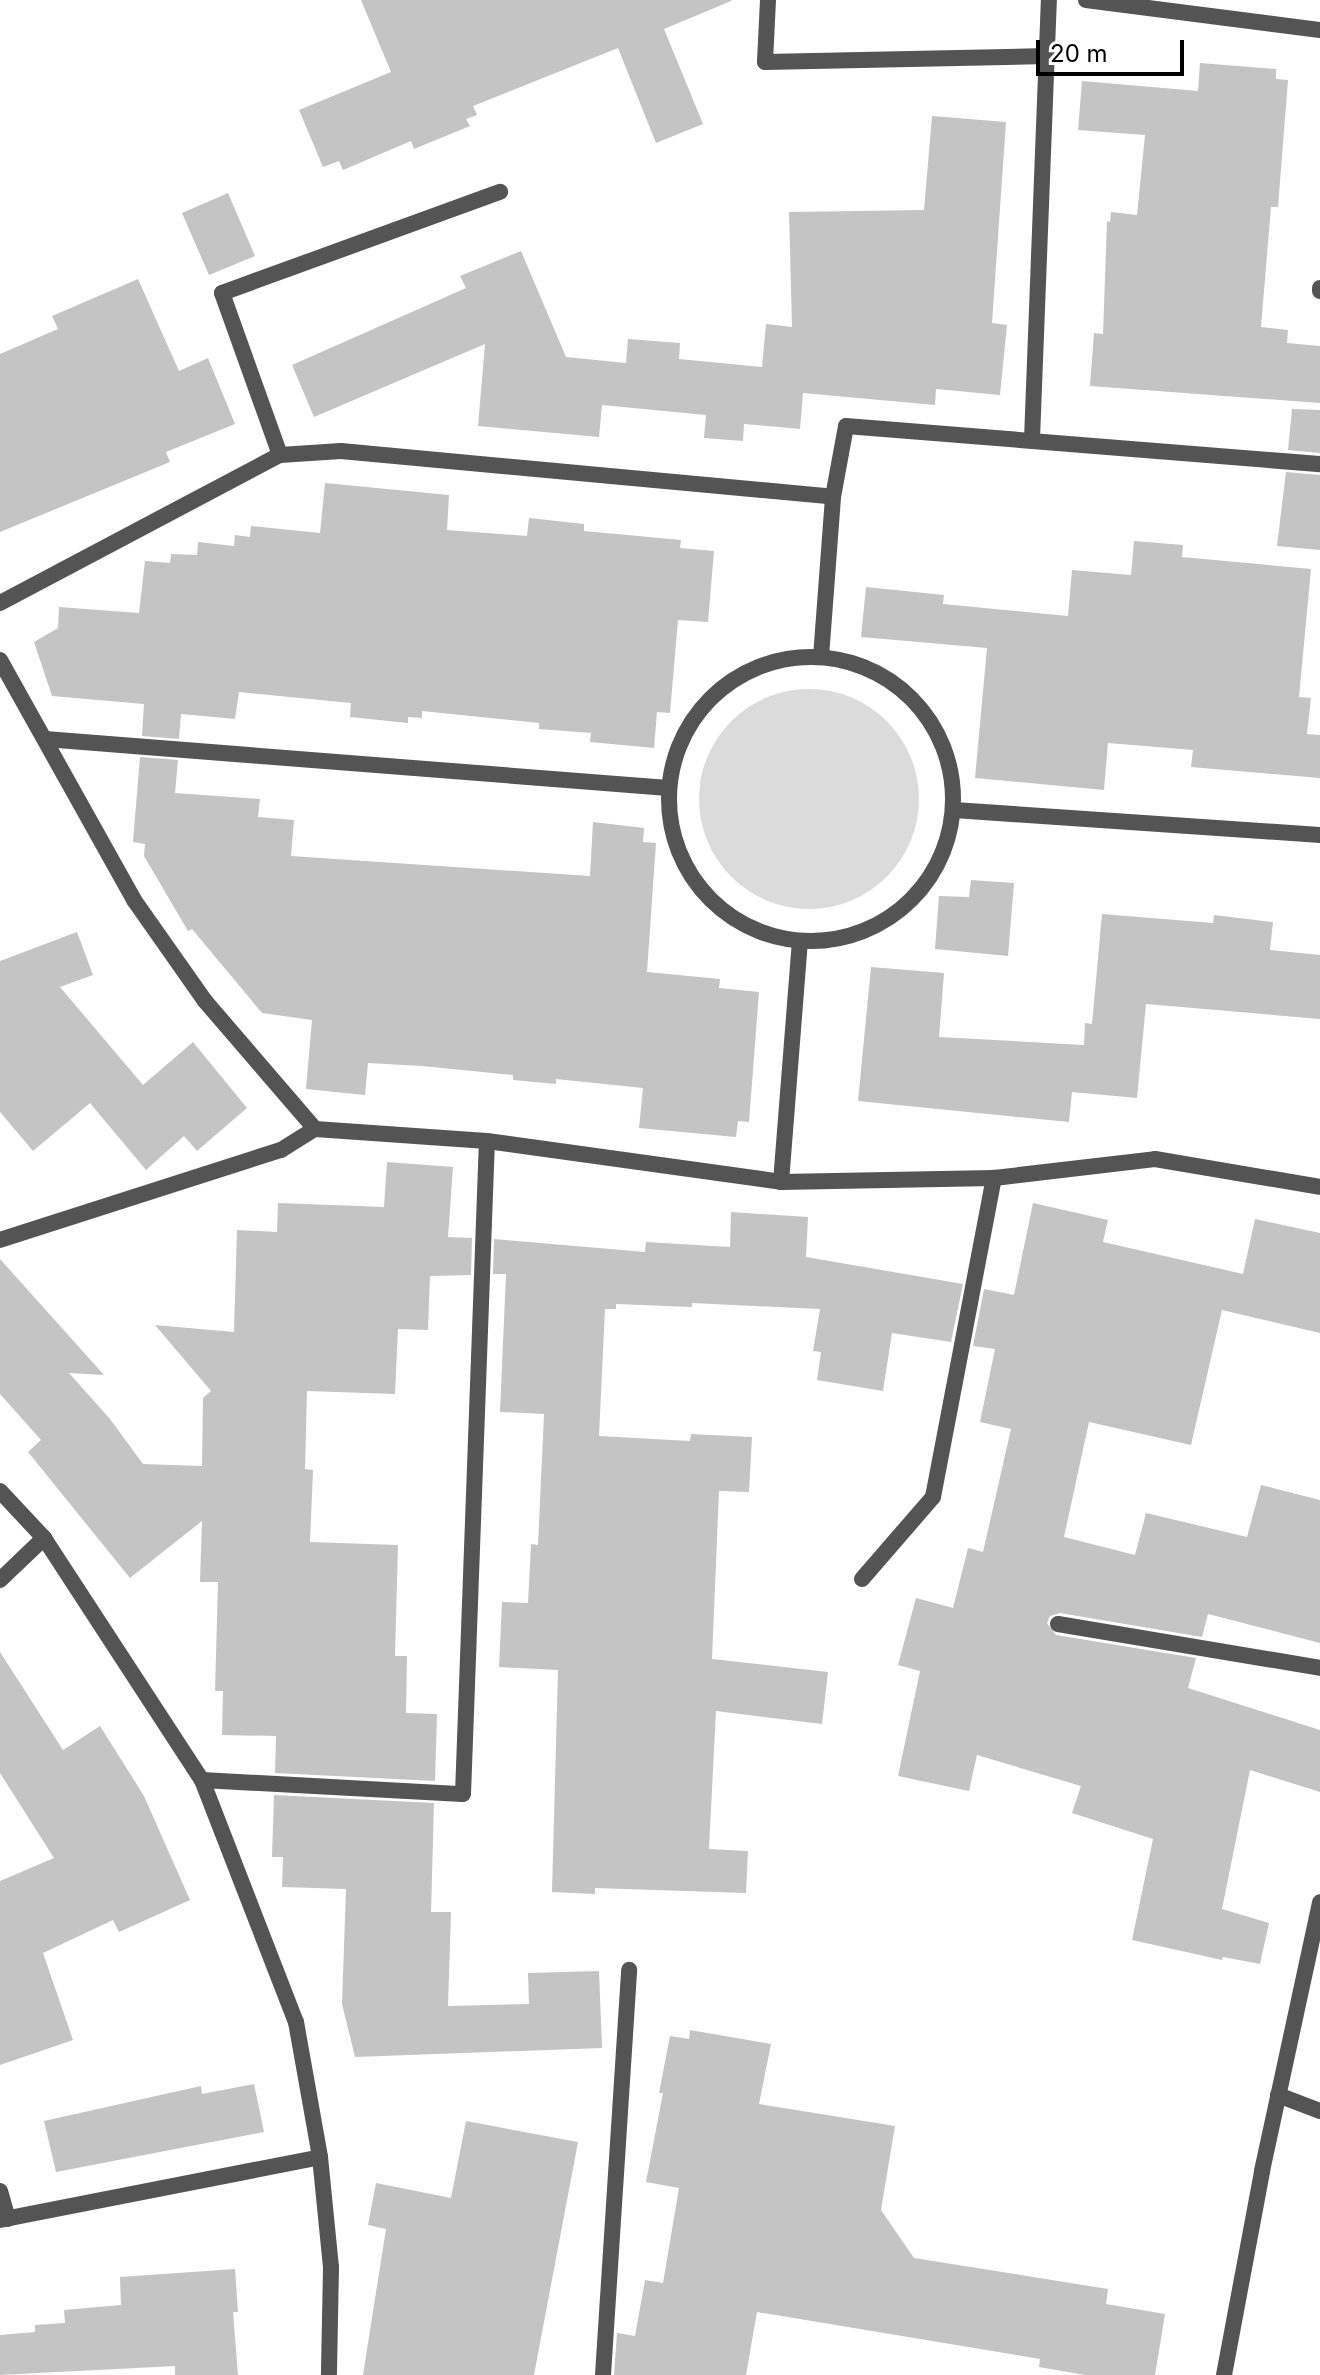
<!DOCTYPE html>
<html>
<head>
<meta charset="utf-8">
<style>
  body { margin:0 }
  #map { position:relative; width:1320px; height:2375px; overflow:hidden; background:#fff; font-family:Inter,sans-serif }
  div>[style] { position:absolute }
  .green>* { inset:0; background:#dbdbdb }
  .round { border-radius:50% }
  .building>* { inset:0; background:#c4c4c4 }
  .service>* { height:16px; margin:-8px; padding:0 8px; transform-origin:8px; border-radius:8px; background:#545454 }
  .minor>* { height:16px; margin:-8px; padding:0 8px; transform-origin:8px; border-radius:8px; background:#545454 }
  .minor>.ring { margin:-8px; padding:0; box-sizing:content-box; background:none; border:16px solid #545454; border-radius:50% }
  span { translate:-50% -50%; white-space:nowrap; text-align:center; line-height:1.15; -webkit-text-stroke:8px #fff; paint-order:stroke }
  .scale { position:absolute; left:1036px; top:40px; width:148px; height:36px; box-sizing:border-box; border:4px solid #000; border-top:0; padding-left:10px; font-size:24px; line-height:28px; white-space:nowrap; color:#000; -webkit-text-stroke:6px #fff; paint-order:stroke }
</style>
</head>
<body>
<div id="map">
  <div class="green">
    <div class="round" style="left:699px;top:689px;width:220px;height:220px"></div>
  </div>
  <div class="building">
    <div style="clip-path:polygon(361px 0,731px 0,731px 1px,664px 29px,703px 124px,656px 143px,618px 48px,473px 106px,477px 115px,466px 119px,470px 126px,414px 149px,411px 141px,343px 170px,339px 161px,323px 167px,299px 110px,391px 72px)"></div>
    <div style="clip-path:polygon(1200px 63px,1276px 69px,1276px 79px,1288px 80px,1278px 207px,1271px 207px,1261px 327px,1288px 330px,1287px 343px,1320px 346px,1320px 403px,1090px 386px,1094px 333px,1103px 334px,1107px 221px,1110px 222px,1111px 212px,1137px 215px,1145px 135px,1078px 130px,1082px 81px,1198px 91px)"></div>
    <div style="clip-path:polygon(932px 116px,1006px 122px,992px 323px,1007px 325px,1000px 395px,936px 389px,935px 405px,803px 393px,800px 429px,744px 424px,743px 441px,704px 438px,706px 415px,602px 405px,599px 437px,478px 426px,485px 344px,314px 417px,292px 365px,466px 288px,460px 276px,521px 251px,566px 357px,626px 363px,628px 339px,680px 343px,679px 359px,762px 367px,766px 324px,792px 327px,789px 212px,924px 210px)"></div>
    <div style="clip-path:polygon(228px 193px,255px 256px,209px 275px,182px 213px)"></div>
    <div style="clip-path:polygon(138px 279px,179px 371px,208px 358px,235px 424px,166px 452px,170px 462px,0 532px,0 354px,58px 329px,52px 316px)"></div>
    <div style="clip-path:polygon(1292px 409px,1320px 410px,1320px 453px,1288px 450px)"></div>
    <div style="clip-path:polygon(1286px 472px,1320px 475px,1320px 550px,1277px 546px)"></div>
    <div style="clip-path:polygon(325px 483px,449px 495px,447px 530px,527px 536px,529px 518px,584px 524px,584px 531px,681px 540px,680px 548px,714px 551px,708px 622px,678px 620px,670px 713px,657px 712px,654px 748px,590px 742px,591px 733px,539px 729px,539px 723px,422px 711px,422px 718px,408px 717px,408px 723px,350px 717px,351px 703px,239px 692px,235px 719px,181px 714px,179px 739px,142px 736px,144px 704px,52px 696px,34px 642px,58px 628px,59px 607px,139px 613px,145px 561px,170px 563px,171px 554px,197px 555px,198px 542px,234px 546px,235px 535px,250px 537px,251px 526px,320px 533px)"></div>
    <div style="clip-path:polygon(1134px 541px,1183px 545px,1182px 557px,1311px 569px,1299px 697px,1311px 698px,1307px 734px,1320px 735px,1320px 778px,1191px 767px,1193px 750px,1108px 743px,1104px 790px,975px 778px,987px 648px,861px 637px,866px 587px,944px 595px,943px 604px,1068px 616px,1072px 570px,1131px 575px)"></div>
    <div style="clip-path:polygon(140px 757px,178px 760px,175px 793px,260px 799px,258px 817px,294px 820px,291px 856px,590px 876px,593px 822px,644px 828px,643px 842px,656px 843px,647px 972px,720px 979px,719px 988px,759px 992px,749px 1122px,738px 1121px,736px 1137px,639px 1128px,643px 1088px,556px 1079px,556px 1084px,513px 1080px,513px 1075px,422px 1066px,368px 1063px,365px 1095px,306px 1089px,312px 1020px,262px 1013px,192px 929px,188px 931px,144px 856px,145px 844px,133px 842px)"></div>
    <div style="clip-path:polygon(971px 880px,1014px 883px,1008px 956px,935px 949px,939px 896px,969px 897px)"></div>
    <div style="clip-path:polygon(1102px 914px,1213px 923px,1214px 915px,1273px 922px,1270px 950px,1320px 955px,1320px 1019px,1146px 1004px,1137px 1098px,1072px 1092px,1069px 1122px,858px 1101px,871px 967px,944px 973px,939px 1037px,1084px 1045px,1085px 1023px,1092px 1024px)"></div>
    <div style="clip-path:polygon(77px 932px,93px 975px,60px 987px,143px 1085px,193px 1042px,247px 1108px,197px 1151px,184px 1136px,146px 1170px,90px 1103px,33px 1151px,0 1112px,0 961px)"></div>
    <div style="clip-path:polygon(387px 1162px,453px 1167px,448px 1237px,472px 1238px,471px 1275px,430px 1276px,428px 1330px,398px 1329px,395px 1394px,307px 1391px,305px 1469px,313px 1470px,310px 1542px,398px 1545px,395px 1656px,407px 1656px,406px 1713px,437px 1714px,435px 1781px,275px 1773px,276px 1736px,222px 1735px,223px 1691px,215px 1691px,218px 1582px,200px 1582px,202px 1521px,130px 1578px,28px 1452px,41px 1440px,0 1394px,0 1259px,104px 1375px,69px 1373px,110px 1419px,143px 1464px,202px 1466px,203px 1398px,211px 1391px,155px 1325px,234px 1332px,237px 1230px,277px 1232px,278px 1203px,384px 1207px)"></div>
    <div style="clip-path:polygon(1033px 1203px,1108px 1220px,1103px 1242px,1243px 1274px,1255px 1219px,1320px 1233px,1320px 1333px,1222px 1310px,1191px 1445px,1089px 1422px,1064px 1537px,1135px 1555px,1146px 1513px,1247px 1537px,1261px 1485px,1320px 1500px,1320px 1643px,1208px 1614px,1202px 1637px,1060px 1613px,1050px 1616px,1047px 1623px,1056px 1635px,1196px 1658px,1188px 1688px,1320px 1730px,1320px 1792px,1250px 1770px,1222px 1909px,1269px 1923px,1260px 1964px,1223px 1957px,1222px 1960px,1132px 1940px,1153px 1839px,1072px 1813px,1081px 1786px,977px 1755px,969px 1791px,898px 1776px,920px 1671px,898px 1665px,916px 1598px,953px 1608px,968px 1548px,983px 1552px,1011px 1429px,980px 1422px,995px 1349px,973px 1346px,984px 1289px,1014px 1295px)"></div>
    <div style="clip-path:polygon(731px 1212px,808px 1217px,806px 1257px,963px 1284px,951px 1342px,892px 1333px,883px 1391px,817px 1380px,821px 1352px,813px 1351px,820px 1309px,692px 1303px,692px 1307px,616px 1304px,616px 1309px,605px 1309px,599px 1436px,690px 1441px,691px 1434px,752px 1437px,749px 1492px,719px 1491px,712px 1659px,828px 1672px,822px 1724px,716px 1711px,709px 1849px,748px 1851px,746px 1893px,595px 1888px,595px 1894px,552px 1892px,558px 1670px,499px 1667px,502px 1602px,528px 1603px,531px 1544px,538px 1545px,544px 1414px,500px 1412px,506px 1274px,493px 1274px,494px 1239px,645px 1252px,646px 1242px,730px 1247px)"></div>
    <div style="clip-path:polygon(0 1652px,63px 1750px,100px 1726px,144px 1796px,190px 1900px,119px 1932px,113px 1920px,43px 1953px,73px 2040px,0 2065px,0 1881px,54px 1858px,0 1773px)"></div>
    <div style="clip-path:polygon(274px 1795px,434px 1803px,431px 1912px,451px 1912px,448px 2006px,529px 2004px,528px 1973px,599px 1971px,602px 2048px,355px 2057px,342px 2004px,346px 1889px,282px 1887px,283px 1857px,272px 1857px)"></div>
    <div style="clip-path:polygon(690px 2030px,771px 2044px,759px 2104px,895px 2126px,881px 2210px,914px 2258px,1108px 2289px,1106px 2304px,1165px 2314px,1155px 2375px,1085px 2375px,1039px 2367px,1040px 2359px,757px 2312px,746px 2375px,614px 2375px,617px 2333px,635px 2336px,645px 2280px,663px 2283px,679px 2188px,646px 2182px,663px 2093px,659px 2093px,670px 2036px,689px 2039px)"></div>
    <div style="clip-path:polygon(254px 2084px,264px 2132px,56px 2172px,44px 2121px,201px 2086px,202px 2094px)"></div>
    <div style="clip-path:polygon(466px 2121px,578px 2142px,534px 2375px,363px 2375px,386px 2229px,368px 2225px,376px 2183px,451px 2198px)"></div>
    <div style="clip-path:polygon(235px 2269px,238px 2312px,233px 2312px,238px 2375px,175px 2375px,175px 2366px,0 2375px,0 2335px,35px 2332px,35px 2325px,65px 2323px,64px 2310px,121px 2305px,120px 2277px)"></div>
  </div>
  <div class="service">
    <div style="left:1278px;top:2095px;width:45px;rotate:20.9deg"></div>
  </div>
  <div class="minor">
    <div style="left:768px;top:0;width:62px;rotate:92.8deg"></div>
    <div style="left:765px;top:62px;width:282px;rotate:-1.2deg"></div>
    <div style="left:1086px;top:0;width:236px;rotate:7.3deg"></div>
    <div style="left:1320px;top:291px;width:3px;rotate:-90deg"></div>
    <div style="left:1032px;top:439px;width:439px;rotate:-87.8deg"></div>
    <div style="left:280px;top:455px;width:172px;rotate:-109.7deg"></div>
    <div style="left:222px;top:293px;width:296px;rotate:-20deg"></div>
    <div style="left:0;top:603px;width:317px;rotate:-27.9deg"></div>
    <div style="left:280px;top:455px;width:61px;rotate:-3.8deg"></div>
    <div style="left:341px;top:451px;width:494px;rotate:5.3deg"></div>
    <div style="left:833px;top:497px;width:72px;rotate:-79.6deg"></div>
    <div style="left:846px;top:426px;width:476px;rotate:4.6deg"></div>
    <div class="ring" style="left:669px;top:657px;width:268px;height:268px"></div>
    <div style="left:821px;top:657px;width:160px;rotate:-85.7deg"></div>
    <div style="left:0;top:660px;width:275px;rotate:60.8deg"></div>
    <div style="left:134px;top:900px;width:123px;rotate:54.9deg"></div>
    <div style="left:205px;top:1001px;width:169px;rotate:49.3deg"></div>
    <div style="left:315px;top:1129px;width:172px;rotate:4deg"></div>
    <div style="left:487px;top:1141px;width:297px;rotate:7.9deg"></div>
    <div style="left:781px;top:1182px;width:213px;rotate:-1.1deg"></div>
    <div style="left:994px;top:1178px;width:162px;rotate:-6.7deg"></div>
    <div style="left:1155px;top:1159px;width:167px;rotate:9.6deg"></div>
    <div style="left:45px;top:739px;width:625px;rotate:4.5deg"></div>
    <div style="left:954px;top:810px;width:367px;rotate:3.9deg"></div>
    <div style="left:781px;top:1182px;width:241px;rotate:-85.5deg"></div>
    <div style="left:0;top:1240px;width:295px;rotate:-17.8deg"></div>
    <div style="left:281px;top:1150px;width:40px;rotate:-32deg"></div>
    <div style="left:0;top:1491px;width:64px;rotate:46.9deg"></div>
    <div style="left:44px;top:1538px;width:289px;rotate:56.9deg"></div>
    <div style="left:202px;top:1780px;width:260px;rotate:68.8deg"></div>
    <div style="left:296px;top:2022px;width:137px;rotate:79.9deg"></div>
    <div style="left:320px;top:2157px;width:111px;rotate:84.3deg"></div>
    <div style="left:331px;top:2267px;width:108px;rotate:91.1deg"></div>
    <div style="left:862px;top:1579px;width:108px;rotate:-49.1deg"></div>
    <div style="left:933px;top:1497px;width:325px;rotate:-79.2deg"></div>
    <div style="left:0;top:1580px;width:61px;rotate:-43.7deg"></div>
    <div style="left:1058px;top:1624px;width:266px;rotate:9.5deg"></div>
    <div style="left:202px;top:1780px;width:261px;rotate:3.1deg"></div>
    <div style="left:463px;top:1794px;width:653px;rotate:-87.9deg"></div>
    <div style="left:0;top:2191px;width:29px;rotate:74deg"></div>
    <div style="left:0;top:2220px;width:326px;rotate:-11.1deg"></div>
    <div style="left:603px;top:2375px;width:406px;rotate:-86.3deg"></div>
    <div style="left:1224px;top:2375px;width:208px;rotate:-79.4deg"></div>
    <div style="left:1262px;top:2171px;width:275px;rotate:-77.8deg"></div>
  </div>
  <div class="scale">20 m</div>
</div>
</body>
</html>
